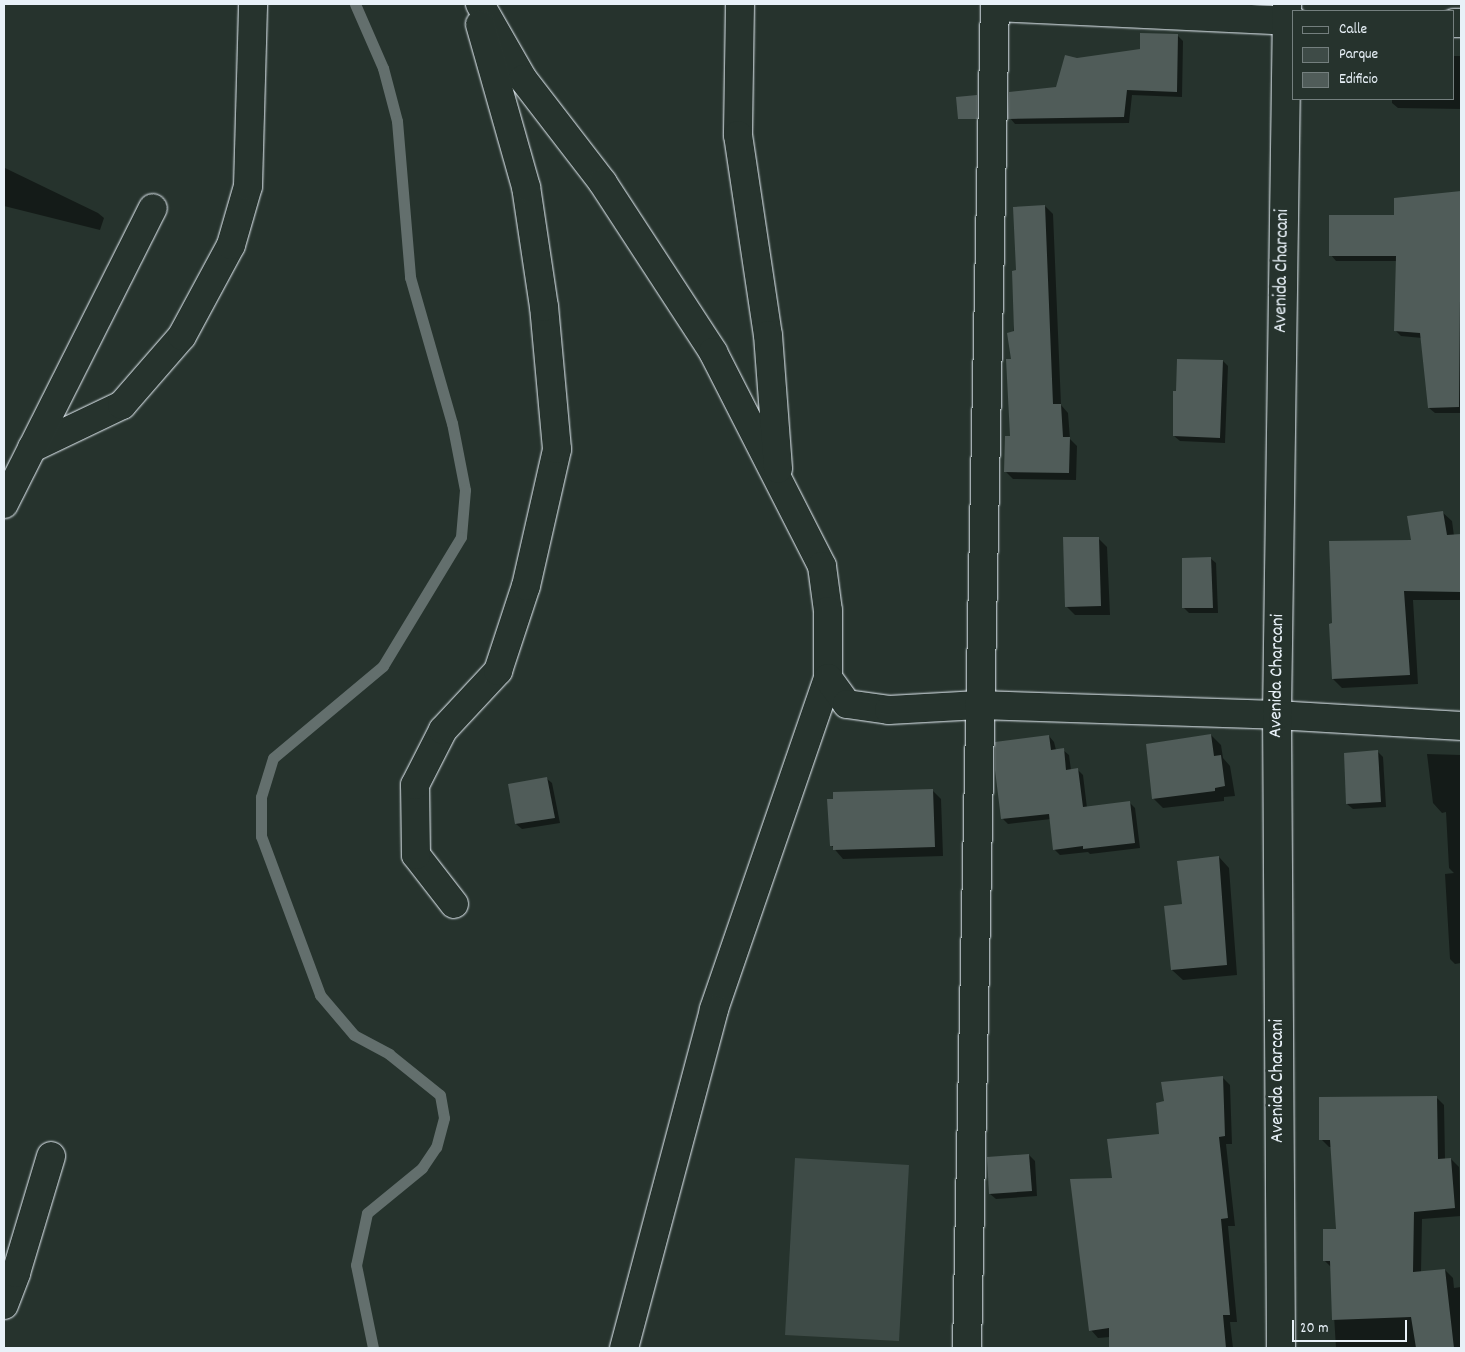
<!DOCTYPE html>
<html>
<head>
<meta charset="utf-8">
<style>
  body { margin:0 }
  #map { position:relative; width:1465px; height:1352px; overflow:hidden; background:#26332d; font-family:Dekko,sans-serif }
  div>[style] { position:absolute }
  .green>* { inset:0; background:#3e4b47 }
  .shadow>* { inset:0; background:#0007 }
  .stream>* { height:11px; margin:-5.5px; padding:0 5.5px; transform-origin:5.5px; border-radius:5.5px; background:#636f6d }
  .building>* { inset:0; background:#505c59 }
  .roads { filter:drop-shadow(0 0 1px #e8f1f8) drop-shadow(0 0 1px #e8f1f8) }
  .minor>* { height:28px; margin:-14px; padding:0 14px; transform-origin:14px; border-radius:14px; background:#26332d }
  .major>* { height:28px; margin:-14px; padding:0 14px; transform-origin:14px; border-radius:14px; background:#26332d }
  span { translate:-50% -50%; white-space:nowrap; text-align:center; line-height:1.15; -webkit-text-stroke:5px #26332d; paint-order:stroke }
  .street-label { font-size:19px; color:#e8f1f8 }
  .frame { position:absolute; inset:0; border:5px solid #e8f1f8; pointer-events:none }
  .legend { position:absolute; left:1292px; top:10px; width:162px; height:90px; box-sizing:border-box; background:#26332d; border:1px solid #747f7e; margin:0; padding:6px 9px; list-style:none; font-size:15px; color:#e8f1f8 }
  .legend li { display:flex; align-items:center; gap:10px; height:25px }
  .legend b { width:25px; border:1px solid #747f7e }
  .scale { position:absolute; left:1292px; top:1320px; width:115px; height:22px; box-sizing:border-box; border:2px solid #e8f1f8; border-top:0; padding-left:6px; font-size:15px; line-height:18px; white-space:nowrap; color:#e8f1f8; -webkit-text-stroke:4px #26332d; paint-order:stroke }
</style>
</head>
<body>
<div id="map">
  <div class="green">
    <div style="clip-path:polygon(795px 1158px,909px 1165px,899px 1341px,785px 1335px)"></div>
  </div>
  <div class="shadow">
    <div style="clip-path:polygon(1178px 36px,1183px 41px,1182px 97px,1132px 95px,1129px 123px,1015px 124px,1010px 118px,1057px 88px,1141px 50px)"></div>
    <div style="clip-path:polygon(1454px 56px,1461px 56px,1461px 109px,1398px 108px,1392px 103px,1392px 99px,1454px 99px)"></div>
    <div style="clip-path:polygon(5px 168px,98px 213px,104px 218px,100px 230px,4px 206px)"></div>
    <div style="clip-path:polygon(1461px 193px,1461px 413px,1435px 413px,1429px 408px,1422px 338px,1401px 336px,1395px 330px,1397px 261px,1336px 261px,1331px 255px,1396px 217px,1395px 199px)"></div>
    <div style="clip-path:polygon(1045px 206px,1053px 214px,1061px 405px,1068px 413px,1070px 439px,1077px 446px,1076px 480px,1013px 479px,1005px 471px,1011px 437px,1012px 360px,1017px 272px)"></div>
    <div style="clip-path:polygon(1223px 361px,1228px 366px,1225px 443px,1180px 441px,1174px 436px,1177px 392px)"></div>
    <div style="clip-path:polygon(1442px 512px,1452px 521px,1454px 536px,1461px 536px,1461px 600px,1413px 600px,1418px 684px,1342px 688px,1333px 679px,1333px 625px)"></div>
    <div style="clip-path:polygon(1098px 538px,1107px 547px,1110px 615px,1075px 615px,1066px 606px)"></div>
    <div style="clip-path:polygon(1210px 558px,1216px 563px,1218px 613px,1189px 613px,1183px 607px)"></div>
    <div style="clip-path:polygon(1211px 735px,1221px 745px,1223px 758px,1230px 766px,1235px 796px,1224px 797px,1224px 801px,1163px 808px,1153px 798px)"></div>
    <div style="clip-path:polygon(1049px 736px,1054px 742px,1056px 750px,1063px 750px,1069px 755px,1071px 770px,1078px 770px,1083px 775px,1087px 808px,1129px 802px,1135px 808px,1140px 848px,1090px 854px,1088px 852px,1060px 855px,1054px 849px,1051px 819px,1008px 824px,1003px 819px)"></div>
    <div style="clip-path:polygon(1377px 751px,1383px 757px,1386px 807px,1353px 809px,1347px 804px)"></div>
    <div style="clip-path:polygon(1427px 754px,1461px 755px,1461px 963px,1455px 964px,1450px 959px,1445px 874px,1454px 873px,1449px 868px,1446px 812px,1442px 813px,1433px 803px)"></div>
    <div style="clip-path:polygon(546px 778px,552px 783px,560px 823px,522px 829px,516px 824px)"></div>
    <div style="clip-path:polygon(932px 790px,941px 799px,943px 856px,843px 859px,831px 845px,834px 800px)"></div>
    <div style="clip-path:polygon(1219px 857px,1229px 868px,1237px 975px,1183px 980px,1172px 970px,1166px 907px,1184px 905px)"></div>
    <div style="clip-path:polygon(1222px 1077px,1230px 1085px,1232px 1144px,1226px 1144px,1235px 1226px,1228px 1226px,1237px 1322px,1230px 1322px,1233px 1348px,1110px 1348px,1110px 1337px,1098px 1338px,1091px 1330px,1114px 1180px,1160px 1135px,1165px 1102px)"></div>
    <div style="clip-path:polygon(1436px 1097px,1444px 1105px,1445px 1159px,1451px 1159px,1459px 1167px,1461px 1216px,1422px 1219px,1421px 1273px,1445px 1270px,1453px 1278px,1454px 1288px,1461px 1287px,1461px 1348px,1336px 1348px,1331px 1267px,1324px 1260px,1337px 1230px,1332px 1147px,1329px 1147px,1321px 1139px)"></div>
    <div style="clip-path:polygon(1029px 1155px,1035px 1161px,1037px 1196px,996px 1199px,990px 1194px)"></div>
  </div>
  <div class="stream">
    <div style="left:355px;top:4px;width:70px;rotate:66.4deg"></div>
    <div style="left:383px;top:68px;width:55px;rotate:75.2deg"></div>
    <div style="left:397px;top:121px;width:157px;rotate:85.2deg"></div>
    <div style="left:410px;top:277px;width:152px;rotate:74deg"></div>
    <div style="left:452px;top:423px;width:68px;rotate:79deg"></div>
    <div style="left:465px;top:490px;width:47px;rotate:94.9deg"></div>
    <div style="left:461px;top:537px;width:151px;rotate:121.2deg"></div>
    <div style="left:383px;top:666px;width:143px;rotate:140.1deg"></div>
    <div style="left:273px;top:758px;width:41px;rotate:107.1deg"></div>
    <div style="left:261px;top:797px;width:39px;rotate:90deg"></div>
    <div style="left:261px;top:836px;width:170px;rotate:69.6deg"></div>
    <div style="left:320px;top:995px;width:52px;rotate:49.6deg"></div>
    <div style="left:354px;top:1035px;width:40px;rotate:28deg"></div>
    <div style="left:389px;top:1054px;width:65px;rotate:38.8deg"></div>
    <div style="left:440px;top:1095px;width:23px;rotate:80deg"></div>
    <div style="left:444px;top:1118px;width:30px;rotate:105deg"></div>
    <div style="left:436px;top:1147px;width:25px;rotate:124deg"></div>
    <div style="left:422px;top:1168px;width:71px;rotate:140.7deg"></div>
    <div style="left:367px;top:1213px;width:53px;rotate:101.9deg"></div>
    <div style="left:356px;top:1265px;width:85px;rotate:78.4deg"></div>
  </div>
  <div class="building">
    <div style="clip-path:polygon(1140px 33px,1178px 34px,1177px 92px,1127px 90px,1124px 117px,1008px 119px,1009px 92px,1056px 87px,1065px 55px,1077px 58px,1140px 49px)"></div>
    <div style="clip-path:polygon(977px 95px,977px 119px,958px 119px,956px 97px)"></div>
    <div style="clip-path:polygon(1461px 191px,1459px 407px,1428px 408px,1420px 333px,1394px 331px,1396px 256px,1329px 256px,1329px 215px,1394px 215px,1394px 198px)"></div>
    <div style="clip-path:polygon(1045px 205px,1053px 404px,1061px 404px,1063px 437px,1070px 437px,1069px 473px,1004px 472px,1005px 436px,1010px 436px,1006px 359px,1011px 359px,1007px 333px,1014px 331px,1012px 271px,1016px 270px,1013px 207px)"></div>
    <div style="clip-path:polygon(1177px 359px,1223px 360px,1220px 438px,1173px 436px,1173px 391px,1176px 391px)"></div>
    <div style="clip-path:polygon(1443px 511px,1447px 535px,1461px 534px,1461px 592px,1404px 591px,1410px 675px,1332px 679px,1329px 624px,1332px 623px,1329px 541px,1411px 540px,1407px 516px)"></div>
    <div style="clip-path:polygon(1063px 537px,1099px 537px,1101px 606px,1065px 607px)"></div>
    <div style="clip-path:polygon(1211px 557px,1213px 608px,1182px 608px,1182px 558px)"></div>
    <div style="clip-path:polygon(1211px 734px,1214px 756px,1221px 755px,1225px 786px,1215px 788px,1215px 791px,1152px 799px,1146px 744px)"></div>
    <div style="clip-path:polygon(1049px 735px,1051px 750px,1064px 748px,1066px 770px,1078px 768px,1083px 807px,1130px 801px,1135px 843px,1083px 849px,1083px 846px,1053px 850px,1049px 814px,1001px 819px,995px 770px,995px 742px)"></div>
    <div style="clip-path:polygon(1378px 750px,1381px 802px,1346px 804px,1344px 753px)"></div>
    <div style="clip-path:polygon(547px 777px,555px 818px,515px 824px,508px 784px)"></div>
    <div style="clip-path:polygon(933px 789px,935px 847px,833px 850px,833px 846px,830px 846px,827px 799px,833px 799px,833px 792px)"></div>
    <div style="clip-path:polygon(1219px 856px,1227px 965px,1171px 970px,1164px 906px,1182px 904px,1177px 861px)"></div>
    <div style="clip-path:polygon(1223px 1076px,1225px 1136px,1219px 1137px,1228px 1218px,1221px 1219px,1230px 1315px,1223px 1315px,1226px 1348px,1109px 1348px,1109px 1328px,1089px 1331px,1070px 1179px,1112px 1178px,1107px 1139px,1159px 1134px,1156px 1103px,1164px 1101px,1161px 1082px)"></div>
    <div style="clip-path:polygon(1437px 1096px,1438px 1159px,1451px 1158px,1455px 1208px,1414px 1212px,1413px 1272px,1445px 1269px,1454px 1348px,1416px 1348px,1411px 1317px,1332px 1320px,1330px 1261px,1323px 1261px,1323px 1229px,1336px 1229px,1330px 1140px,1319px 1140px,1319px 1097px)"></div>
    <div style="clip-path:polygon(1029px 1154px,1032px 1191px,989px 1194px,987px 1157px)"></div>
  </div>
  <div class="roads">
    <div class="minor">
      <div style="left:480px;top:4px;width:86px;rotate:60.2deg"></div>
      <div style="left:523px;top:79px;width:131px;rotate:52.4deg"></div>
      <div style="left:603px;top:183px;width:202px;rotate:56.9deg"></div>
      <div style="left:713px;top:352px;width:240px;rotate:63deg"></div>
      <div style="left:822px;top:566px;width:45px;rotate:82.4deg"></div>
      <div style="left:828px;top:611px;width:67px;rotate:90deg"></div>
      <div style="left:828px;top:678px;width:351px;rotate:109deg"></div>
      <div style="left:714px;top:1010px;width:350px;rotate:104.9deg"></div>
      <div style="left:740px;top:4px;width:131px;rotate:90.9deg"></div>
      <div style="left:738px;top:135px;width:202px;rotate:81.5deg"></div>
      <div style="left:768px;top:335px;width:134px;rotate:85.7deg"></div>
      <div style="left:995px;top:7px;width:299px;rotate:2.7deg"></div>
      <div style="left:1454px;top:23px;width:7px"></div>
      <div style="left:32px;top:448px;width:100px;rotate:-25.5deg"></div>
      <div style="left:122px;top:405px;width:91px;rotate:-49deg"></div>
      <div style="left:182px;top:336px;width:103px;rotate:-61.7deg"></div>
      <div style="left:231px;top:245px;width:61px;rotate:-73.9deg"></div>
      <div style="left:248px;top:186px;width:182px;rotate:-88.4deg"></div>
      <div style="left:4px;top:504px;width:331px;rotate:-63.3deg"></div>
      <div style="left:828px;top:678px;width:32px;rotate:54deg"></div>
      <div style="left:847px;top:704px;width:42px;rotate:8.1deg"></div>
      <div style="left:889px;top:710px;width:90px;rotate:-3.2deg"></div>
      <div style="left:979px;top:705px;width:298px;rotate:1.9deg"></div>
      <div style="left:1277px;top:715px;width:184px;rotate:3.4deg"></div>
      <div style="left:454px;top:904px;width:62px;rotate:-127.8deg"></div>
      <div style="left:416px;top:855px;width:70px;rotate:-90.8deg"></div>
      <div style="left:415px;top:785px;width:62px;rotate:-63deg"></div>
      <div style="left:443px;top:730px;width:81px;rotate:-47deg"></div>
      <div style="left:498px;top:671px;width:89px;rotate:-71.8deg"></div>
      <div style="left:526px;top:586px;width:140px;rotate:-77.2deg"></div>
      <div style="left:557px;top:449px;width:143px;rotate:-95.2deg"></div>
      <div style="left:544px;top:307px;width:121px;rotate:-98.5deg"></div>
      <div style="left:526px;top:187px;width:169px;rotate:-105.8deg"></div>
      <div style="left:4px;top:1305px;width:34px;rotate:-69deg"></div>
      <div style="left:16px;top:1273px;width:122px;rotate:-73.3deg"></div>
      <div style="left:967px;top:1348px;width:1344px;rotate:-88.81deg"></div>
    </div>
    <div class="major">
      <div style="left:1281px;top:1348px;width:633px;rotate:-90.36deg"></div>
      <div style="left:1277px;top:715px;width:711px;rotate:-89.19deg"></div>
    </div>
  </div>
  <div class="street-label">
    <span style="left:1283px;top:271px;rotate:-89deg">Avenida Charcani</span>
    <span style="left:1278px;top:676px;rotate:-89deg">Avenida Charcani</span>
    <span style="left:1279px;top:1081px;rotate:-90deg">Avenida Charcani</span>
  </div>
  <div class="frame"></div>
  <ul class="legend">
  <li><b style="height:6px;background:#26332d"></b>Calle</li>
  <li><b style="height:14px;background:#3e4b47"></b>Parque</li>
  <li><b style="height:14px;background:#505c59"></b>Edificio</li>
  </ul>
  <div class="scale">20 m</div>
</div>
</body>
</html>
